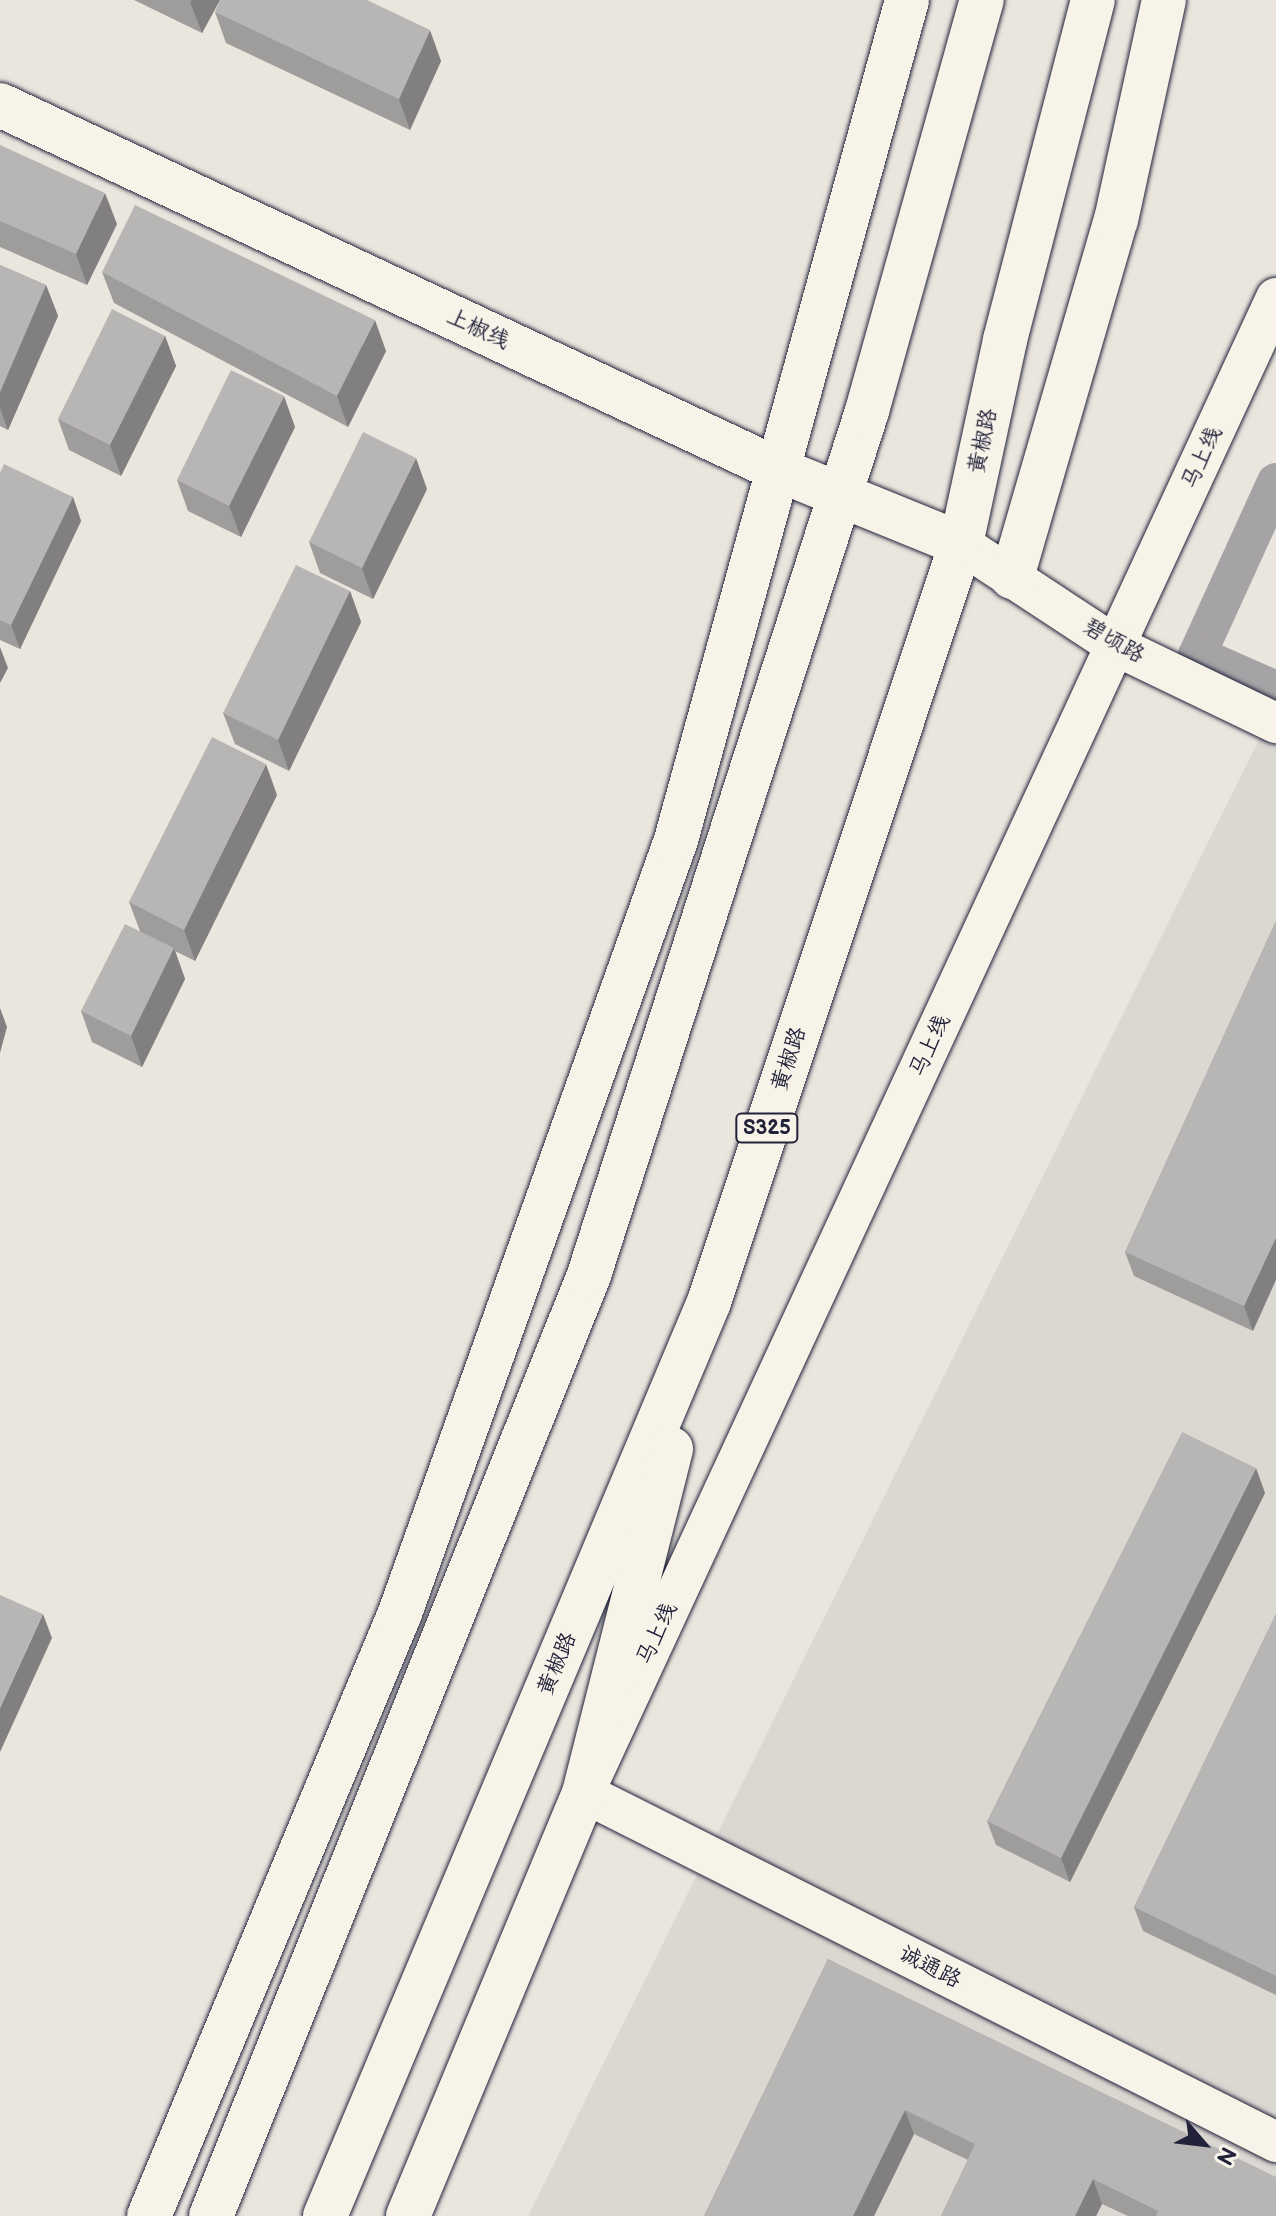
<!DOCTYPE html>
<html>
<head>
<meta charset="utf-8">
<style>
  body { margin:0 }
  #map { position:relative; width:1276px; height:2216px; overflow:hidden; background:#eae6de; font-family:"Balsamiq Sans","LXGW WenKai TC",sans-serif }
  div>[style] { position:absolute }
  .built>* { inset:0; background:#dbd8d2 }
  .canal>* { height:38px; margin:-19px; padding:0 19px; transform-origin:19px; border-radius:19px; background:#a6a3a6 }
  .roads { filter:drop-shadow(0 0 2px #22223b) drop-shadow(0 0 2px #22223b) }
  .minor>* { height:40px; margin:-20px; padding:0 20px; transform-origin:20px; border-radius:20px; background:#f7f3e8 }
  .major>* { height:44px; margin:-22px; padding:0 22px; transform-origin:22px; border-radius:22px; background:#f7f3e8 }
  .wall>* { inset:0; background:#9e9d9c }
  .shaded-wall>* { inset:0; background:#817f7f }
  .building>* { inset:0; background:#b8b6b5 }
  span { translate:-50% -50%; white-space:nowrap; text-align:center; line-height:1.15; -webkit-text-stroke:6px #f7f3e8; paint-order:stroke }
  .shield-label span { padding:2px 6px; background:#f7f3e8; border:2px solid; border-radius:6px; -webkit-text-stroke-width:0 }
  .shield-label { font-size:20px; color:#22223b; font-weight:700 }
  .street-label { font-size:22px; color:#22223b }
  .north { position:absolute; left:1164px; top:2104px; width:80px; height:80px; -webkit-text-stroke:6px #f7f3e8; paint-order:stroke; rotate:118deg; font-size:22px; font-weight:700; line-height:32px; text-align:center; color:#22223b }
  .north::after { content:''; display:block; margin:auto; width:28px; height:36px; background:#22223b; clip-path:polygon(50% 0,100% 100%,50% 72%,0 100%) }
</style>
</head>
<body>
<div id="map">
  <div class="built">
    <div style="clip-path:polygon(1276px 705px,1276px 2216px,528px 2216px)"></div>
  </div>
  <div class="canal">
    <div style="left:1276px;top:482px;width:190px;rotate:114.5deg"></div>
    <div style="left:1197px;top:655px;width:86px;rotate:23.9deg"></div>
  </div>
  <div class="roads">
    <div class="minor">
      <div style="left:1276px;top:298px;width:1647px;rotate:114.84deg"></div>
      <div style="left:584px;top:1793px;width:775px;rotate:26.76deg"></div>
      <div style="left:961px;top:544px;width:186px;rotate:33.3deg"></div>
      <div style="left:1116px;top:646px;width:178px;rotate:25.7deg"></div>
    </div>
    <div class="major">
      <div style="left:0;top:105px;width:860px;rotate:25.11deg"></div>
      <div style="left:779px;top:470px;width:196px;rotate:22.1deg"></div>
      <div style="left:1012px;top:577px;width:372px;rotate:-73.8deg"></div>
      <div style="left:1116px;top:220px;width:225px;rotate:-77.7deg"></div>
      <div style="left:149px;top:2216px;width:653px;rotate:-67.4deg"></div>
      <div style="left:400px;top:1613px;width:821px;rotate:-70.35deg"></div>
      <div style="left:676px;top:840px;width:871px;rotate:-74.62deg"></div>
      <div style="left:211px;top:2216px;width:1014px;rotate:-68.11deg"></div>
      <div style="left:589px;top:1275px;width:908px;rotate:-72.16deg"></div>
      <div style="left:867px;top:411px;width:427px;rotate:-74.4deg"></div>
      <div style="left:325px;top:2216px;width:991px;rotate:-67.21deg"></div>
      <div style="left:709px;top:1302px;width:799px;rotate:-71.61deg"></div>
      <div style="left:961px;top:544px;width:209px;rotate:-77.8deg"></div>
      <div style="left:1005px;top:340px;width:351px;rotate:-75.5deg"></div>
      <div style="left:408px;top:2216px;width:458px;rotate:-67.4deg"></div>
      <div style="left:584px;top:1793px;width:355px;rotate:-75.8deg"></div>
    </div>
  </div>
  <div class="wall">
    <div style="clip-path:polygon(134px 0,220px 0,202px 33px)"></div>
    <div style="clip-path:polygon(215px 12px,441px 61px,410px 130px,226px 43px)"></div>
    <div style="clip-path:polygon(0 145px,117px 224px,87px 285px,0 247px)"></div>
    <div style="clip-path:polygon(0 265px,46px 285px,58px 316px,8px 430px,0 426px)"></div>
    <div style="clip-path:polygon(102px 272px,386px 351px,348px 427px,114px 303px)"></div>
    <div style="clip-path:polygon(165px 336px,176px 366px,121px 476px,69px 450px,58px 419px)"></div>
    <div style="clip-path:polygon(295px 427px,241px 537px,188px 511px,177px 480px)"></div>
    <div style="clip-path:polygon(0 473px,73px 497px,81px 521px,20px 649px,0 640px)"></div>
    <div style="clip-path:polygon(427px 489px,373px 599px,320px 573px,309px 542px)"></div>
    <div style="clip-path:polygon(350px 591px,361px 622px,289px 771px,235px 744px,223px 713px)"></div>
    <div style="clip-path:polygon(277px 795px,195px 961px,175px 951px,185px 979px,142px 1067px,92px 1042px,81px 1011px,140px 931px,129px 902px)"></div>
    <div style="clip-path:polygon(1276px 921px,1253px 1331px,1134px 1276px,1125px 1252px)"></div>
    <div style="clip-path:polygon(1265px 1493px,1070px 1882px,996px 1845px,987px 1821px)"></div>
    <div style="clip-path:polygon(1276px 1614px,1276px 1995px,1143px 1931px,1134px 1907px)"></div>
    <div style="clip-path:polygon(828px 1959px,1276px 2216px,1128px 2216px,1102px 2204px,1096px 2216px,941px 2216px,968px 2160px,914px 2134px,874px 2216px,704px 2216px)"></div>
  </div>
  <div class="shaded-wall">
    <div style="clip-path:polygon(192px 0,220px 0,202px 33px,190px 2px)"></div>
    <div style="clip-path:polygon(430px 30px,441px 61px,410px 130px,399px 99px)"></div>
    <div style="clip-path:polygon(105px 193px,117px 224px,87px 285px,76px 254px)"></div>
    <div style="clip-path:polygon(46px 285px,58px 316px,8px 430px,0 408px,0 392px)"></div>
    <div style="clip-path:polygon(375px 320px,386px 351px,348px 427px,337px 396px)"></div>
    <div style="clip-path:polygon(165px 336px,176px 366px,121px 476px,110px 445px)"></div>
    <div style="clip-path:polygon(284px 396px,295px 427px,241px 537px,229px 506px)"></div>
    <div style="clip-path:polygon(416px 458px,427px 489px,373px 599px,362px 568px)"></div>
    <div style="clip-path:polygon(73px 497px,81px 521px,20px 649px,11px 625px)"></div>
    <div style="clip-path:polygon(350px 591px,361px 622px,289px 771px,278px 740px)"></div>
    <div style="clip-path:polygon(0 647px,8px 668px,0 683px)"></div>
    <div style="clip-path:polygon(266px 764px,277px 795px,195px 961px,184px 930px)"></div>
    <div style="clip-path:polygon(174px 948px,185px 979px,142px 1067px,131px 1036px)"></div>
    <div style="clip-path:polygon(0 1008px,7px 1027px,0 1053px)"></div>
    <div style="clip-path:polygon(1276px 1237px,1276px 1280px,1253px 1331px,1244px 1306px)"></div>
    <div style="clip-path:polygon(1256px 1468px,1265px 1493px,1070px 1882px,1061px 1858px)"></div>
    <div style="clip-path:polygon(43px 1614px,52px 1638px,0 1752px,0 1708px)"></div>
    <div style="clip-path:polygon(905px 2110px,914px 2134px,874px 2216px,853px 2216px)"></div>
    <div style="clip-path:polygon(1093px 2179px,1102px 2204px,1096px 2216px,1075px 2216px)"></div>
  </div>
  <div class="building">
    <div style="clip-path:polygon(220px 0,367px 0,430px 30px,399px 99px,215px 12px)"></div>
    <div style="clip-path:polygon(0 145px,105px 193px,76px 254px,0 221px)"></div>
    <div style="clip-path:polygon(135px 205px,375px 320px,337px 396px,102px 272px)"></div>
    <div style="clip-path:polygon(0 265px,46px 285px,0 392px)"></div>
    <div style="clip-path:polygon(112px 309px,165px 336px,110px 445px,58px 419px)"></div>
    <div style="clip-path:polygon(231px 370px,284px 396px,229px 506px,177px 480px)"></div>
    <div style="clip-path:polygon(363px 432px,416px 458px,362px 568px,309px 542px)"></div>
    <div style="clip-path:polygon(4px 464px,73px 497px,11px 625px,0 620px,0 473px)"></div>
    <div style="clip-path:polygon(296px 565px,350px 591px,278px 740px,223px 713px)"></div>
    <div style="clip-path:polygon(212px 737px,266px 764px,184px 930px,129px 902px)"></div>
    <div style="clip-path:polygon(1276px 921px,1276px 1237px,1244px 1306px,1125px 1252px)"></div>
    <div style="clip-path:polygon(125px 924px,174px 948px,131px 1036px,81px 1011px)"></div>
    <div style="clip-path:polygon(1182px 1432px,1256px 1468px,1061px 1858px,987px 1821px)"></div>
    <div style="clip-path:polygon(0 1595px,43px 1614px,0 1708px)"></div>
    <div style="clip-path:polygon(1276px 1614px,1276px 1976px,1134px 1907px)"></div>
    <div style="clip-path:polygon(828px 1959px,1276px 2177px,1276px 2216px,1156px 2216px,1158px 2211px,1093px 2179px,1075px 2216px,941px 2216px,975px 2144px,905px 2110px,853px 2216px,704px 2216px)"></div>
  </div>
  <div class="shield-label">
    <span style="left:767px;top:1128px">S325</span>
  </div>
  <div class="street-label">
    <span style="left:478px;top:329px;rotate:25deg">上椒线</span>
    <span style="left:983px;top:441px;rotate:-78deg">黄椒路</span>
    <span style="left:1202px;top:458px;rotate:-65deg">马上线</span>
    <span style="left:1114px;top:641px;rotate:30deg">碧顷路</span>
    <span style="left:930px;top:1046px;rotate:-65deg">马上线</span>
    <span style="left:789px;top:1059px;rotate:-72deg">黄椒路</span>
    <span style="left:657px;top:1634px;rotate:-65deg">马上线</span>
    <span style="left:557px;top:1664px;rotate:-67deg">黄椒路</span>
    <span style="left:930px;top:1967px;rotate:27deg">诚通路</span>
  </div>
  <div class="north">N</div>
</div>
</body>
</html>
